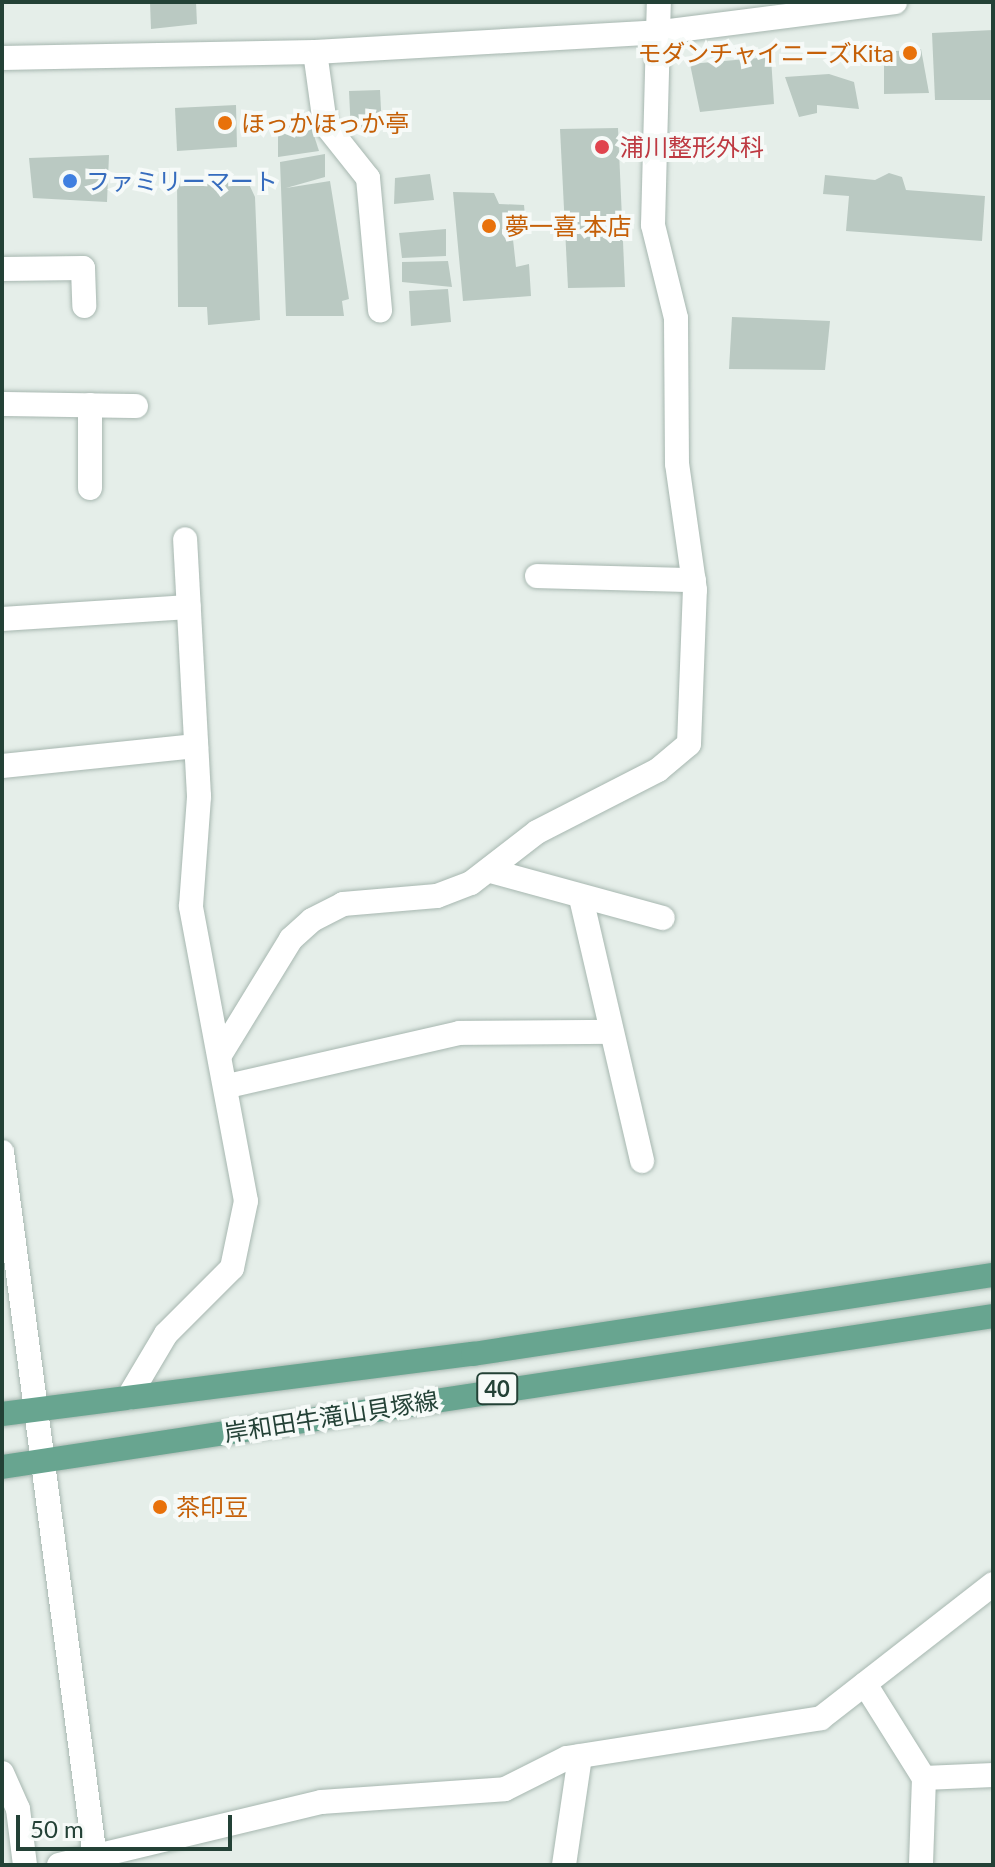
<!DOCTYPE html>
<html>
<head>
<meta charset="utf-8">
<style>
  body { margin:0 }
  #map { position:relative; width:995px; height:1867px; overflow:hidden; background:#e5eee9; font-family:Lato,"Noto Sans JP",sans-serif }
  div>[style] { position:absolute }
  .building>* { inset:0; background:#bac9c2 }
  .roads { filter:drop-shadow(0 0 2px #a7b7b0) drop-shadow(0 0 2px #a7b7b0) }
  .minor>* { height:24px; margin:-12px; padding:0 12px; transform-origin:12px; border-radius:12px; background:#fff }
  .tertiary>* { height:24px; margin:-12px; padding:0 12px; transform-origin:12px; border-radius:12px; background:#fff }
  .primary>* { height:24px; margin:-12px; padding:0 12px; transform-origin:12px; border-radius:12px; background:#68a590 }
  .dots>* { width:22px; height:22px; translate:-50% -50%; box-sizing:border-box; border:4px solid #f6faf8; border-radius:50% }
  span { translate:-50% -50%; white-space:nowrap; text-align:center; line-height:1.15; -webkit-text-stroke:8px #f6faf8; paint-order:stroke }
  .shield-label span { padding:2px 6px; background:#f6faf8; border:2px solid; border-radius:6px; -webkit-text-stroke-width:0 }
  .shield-label { font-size:22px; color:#234136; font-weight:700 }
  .food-label { font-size:24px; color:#c56008 }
  .right { translate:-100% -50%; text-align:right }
  .left { translate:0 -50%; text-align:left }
  .health-label { font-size:24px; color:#be3a42 }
  .shop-label { font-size:24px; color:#366cbe }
  .street-label { font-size:24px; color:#234136 }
  .frame { position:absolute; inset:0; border:4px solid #234136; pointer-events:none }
  .scale { position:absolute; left:16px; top:1815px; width:216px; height:36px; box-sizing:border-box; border:4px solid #234136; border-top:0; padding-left:10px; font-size:24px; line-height:28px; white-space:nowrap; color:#234136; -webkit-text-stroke:6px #f6faf8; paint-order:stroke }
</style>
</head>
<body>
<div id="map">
  <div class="building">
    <div style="clip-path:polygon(150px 2px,196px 2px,197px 24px,151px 29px)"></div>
    <div style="clip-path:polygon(993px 30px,993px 100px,935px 100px,932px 33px)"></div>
    <div style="clip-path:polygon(921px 49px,929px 93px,884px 94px,884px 52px)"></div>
    <div style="clip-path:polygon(771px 57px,774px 104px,700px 112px,690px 64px)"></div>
    <div style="clip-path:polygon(829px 74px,854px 82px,859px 109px,817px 105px,817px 113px,799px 117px,785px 77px)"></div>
    <div style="clip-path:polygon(380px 90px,382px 129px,351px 133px,349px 91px)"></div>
    <div style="clip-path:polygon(236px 105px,237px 147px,177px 151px,175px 108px)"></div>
    <div style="clip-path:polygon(309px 120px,319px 151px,278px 157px,278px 130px)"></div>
    <div style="clip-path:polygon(618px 128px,625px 287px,568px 288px,560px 129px)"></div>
    <div style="clip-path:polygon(325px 154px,325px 177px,286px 188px,330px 181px,349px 299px,342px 301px,344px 316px,286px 316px,280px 162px)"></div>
    <div style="clip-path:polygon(109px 155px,107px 202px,33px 198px,29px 158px)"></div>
    <div style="clip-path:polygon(889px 173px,902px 177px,906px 190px,985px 196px,982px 241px,846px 231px,849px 196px,823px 194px,825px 175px,875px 180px)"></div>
    <div style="clip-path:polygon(227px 174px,249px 184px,255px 197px,260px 320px,208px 325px,207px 307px,178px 307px,177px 178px)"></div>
    <div style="clip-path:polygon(430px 174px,434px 200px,394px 204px,395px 178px)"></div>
    <div style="clip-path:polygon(453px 192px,494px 193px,499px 204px,524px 205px,526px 227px,512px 230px,516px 267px,529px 264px,531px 296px,463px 301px)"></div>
    <div style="clip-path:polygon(446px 229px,446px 256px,402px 258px,399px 233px)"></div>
    <div style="clip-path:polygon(448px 261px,452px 287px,402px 282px,402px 262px)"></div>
    <div style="clip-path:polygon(448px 289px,451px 322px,411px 326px,409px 291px)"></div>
    <div style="clip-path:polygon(732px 317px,830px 321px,825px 370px,729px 369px)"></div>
  </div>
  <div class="roads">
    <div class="minor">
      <div style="left:315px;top:52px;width:73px;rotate:82.1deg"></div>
      <div style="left:325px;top:124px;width:69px;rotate:51.5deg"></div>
      <div style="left:368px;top:178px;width:133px;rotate:84.8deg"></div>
      <div style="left:2px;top:269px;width:81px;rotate:-0.7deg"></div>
      <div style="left:83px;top:268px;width:38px;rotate:88deg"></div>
      <div style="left:2px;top:404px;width:134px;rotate:0.9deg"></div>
      <div style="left:90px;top:405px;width:83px;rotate:90deg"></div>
      <div style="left:537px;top:576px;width:157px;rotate:1.5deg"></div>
      <div style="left:2px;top:619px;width:187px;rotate:-3.7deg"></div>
      <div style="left:2px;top:766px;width:195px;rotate:-5.9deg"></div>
      <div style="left:491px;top:871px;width:178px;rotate:15.3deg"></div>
      <div style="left:581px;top:898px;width:270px;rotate:76.9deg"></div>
      <div style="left:220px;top:1055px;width:136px;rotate:-58.5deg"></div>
      <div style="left:291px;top:939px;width:28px;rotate:-42deg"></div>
      <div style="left:312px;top:920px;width:35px;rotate:-27deg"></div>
      <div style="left:343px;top:904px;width:94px;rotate:-4.9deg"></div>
      <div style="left:437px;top:896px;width:36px;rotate:-21deg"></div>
      <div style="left:471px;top:883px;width:83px;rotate:-37.7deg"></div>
      <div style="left:537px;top:832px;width:136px;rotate:-27.1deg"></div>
      <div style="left:658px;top:770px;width:40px;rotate:-40deg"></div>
      <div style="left:689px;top:744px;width:154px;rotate:-87.8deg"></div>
      <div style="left:695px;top:590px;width:127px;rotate:-98.1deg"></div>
      <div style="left:677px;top:464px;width:146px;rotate:-90.4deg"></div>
      <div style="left:676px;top:318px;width:96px;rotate:-103.9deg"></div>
      <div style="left:653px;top:225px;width:223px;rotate:-88.5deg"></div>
      <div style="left:228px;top:1086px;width:237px;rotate:-12.9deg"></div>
      <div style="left:459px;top:1033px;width:151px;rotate:-0.4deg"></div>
      <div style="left:128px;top:1398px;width:74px;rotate:-59.3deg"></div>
      <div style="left:166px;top:1334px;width:93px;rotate:-45deg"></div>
      <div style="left:232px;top:1268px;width:68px;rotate:-78.2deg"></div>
      <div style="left:246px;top:1201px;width:300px;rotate:-100.6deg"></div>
      <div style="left:191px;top:906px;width:110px;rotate:-85.8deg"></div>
      <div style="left:199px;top:796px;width:257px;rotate:-93.1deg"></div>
      <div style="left:865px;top:1684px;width:111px;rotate:57.9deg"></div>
      <div style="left:924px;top:1778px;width:87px;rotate:92deg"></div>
      <div style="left:2px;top:1773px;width:39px;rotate:66deg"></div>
      <div style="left:18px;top:1809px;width:56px;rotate:82.9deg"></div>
      <div style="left:924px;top:1778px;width:69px;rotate:-2.5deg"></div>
      <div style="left:59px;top:1865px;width:269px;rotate:-13.5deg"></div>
      <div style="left:321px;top:1802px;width:184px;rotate:-4deg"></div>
      <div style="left:505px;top:1789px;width:69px;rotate:-26.6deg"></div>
      <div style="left:567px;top:1758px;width:257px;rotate:-8.9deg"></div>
      <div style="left:821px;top:1718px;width:218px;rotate:-37.9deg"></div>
      <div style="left:564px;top:1865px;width:110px;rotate:-81.6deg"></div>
    </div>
    <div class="tertiary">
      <div style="left:2px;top:58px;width:313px;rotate:-1.1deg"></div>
      <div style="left:315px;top:52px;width:348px;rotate:-3.3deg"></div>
      <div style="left:662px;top:32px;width:235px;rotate:-7.3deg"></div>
      <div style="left:2px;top:1152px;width:719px;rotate:82.49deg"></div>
    </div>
    <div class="primary">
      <div style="left:2px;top:1414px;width:475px;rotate:-7.3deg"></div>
      <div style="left:473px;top:1354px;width:526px;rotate:-8.64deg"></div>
      <div style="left:2px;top:1467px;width:1002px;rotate:-8.66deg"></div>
    </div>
  </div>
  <div class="dots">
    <div style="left:910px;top:53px;background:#e8710a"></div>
    <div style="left:225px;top:123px;background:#e8710a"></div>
    <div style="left:602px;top:147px;background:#e0444e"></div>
    <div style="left:70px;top:181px;background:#3f7fe0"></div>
    <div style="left:489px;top:226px;background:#e8710a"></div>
    <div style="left:160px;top:1507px;background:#e8710a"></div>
  </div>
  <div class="shield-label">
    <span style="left:497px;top:1389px">40</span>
  </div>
  <div class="food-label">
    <span class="right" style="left:894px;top:53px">モダンチャイニーズKita</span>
    <span class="left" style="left:241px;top:123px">ほっかほっか亭</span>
    <span class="left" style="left:505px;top:226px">夢一喜 本店</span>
    <span class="left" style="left:176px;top:1507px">茶印豆</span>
  </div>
  <div class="health-label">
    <span class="left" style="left:620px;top:147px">浦川整形外科</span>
  </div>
  <div class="shop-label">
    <span class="left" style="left:86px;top:181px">ファミリーマート</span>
  </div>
  <div class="street-label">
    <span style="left:331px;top:1416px;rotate:-9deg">岸和田牛滝山貝塚線</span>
  </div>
  <div class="frame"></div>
  <div class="scale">50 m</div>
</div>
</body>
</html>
